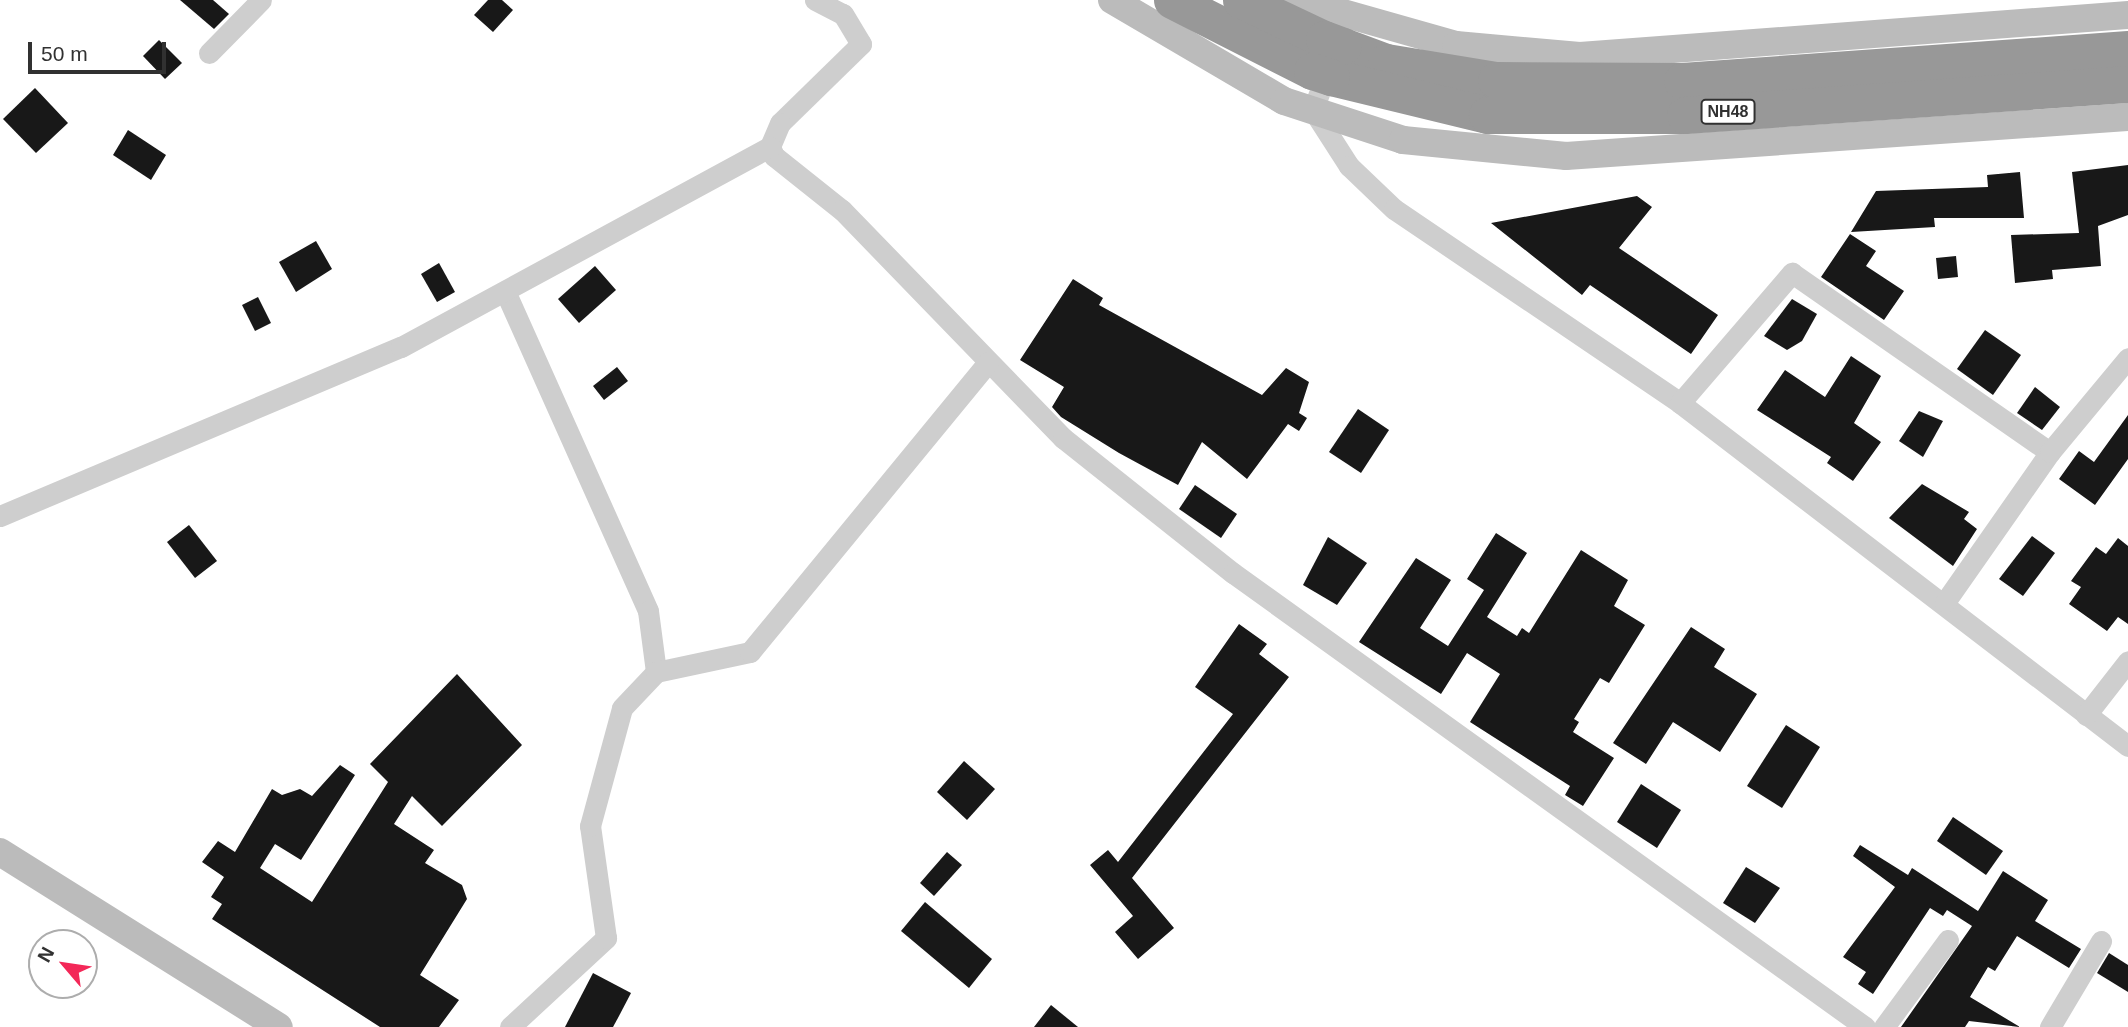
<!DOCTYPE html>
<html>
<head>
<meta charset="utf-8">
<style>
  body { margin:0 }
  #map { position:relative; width:2128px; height:1027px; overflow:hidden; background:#fff; font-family:Arial,sans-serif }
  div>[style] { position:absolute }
  .building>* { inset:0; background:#181818 }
  .street>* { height:21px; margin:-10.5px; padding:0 10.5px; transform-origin:10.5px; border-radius:10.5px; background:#cecece }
  .secondary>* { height:28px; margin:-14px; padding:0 14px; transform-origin:14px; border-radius:14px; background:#bbb }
  .highway>* { height:37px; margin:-18.5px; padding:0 18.5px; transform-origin:18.5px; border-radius:18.5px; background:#989898 }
  .highway-bridge>* { height:37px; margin:-18.5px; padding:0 18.5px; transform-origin:18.5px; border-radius:18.5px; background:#989898 }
  span { translate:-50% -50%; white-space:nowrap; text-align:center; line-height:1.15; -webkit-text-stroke:7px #fff; paint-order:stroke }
  .shield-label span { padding:2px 5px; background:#fff; border:2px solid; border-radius:5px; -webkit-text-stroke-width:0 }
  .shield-label { font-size:16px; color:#313131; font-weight:700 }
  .north { position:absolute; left:28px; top:929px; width:70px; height:70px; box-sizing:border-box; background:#fff; border:2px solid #adadad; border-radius:50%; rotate:299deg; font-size:19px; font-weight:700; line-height:28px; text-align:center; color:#313131 }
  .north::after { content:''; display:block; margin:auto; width:24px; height:32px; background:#f32858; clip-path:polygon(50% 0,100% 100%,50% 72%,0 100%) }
  .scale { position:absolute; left:28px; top:42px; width:138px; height:32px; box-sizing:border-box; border:4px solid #313131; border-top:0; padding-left:9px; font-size:21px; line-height:24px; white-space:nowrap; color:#313131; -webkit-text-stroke:5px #fff; paint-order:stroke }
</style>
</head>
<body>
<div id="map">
  <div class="building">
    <div style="clip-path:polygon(180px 0,213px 0,229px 14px,214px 29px)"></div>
    <div style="clip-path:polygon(488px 0,502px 0,513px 10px,493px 32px,474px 15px)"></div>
    <div style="clip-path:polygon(159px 40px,182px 63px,165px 79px,143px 56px)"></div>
    <div style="clip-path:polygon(35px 88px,68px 123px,36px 153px,3px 119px)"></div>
    <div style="clip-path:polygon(128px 130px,166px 155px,151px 180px,113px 155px)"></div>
    <div style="clip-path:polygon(2128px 165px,2128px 215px,2098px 226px,2101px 266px,2052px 270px,2053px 279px,2015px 283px,2011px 235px,2079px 233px,2072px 172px)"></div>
    <div style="clip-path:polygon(2020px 172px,2024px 218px,1934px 218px,1935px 227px,1851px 232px,1876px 191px,1988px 187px,1987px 175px)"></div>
    <div style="clip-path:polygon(1637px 196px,1652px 207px,1619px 248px,1718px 315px,1691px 354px,1590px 285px,1582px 295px,1491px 223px)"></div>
    <div style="clip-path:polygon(1850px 234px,1876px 251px,1866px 266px,1904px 291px,1884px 320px,1821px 277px)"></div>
    <div style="clip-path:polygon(316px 241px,332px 269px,296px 292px,279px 262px)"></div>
    <div style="clip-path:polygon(1956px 256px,1958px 277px,1938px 279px,1936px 258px)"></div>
    <div style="clip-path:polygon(439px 263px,455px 292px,437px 302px,421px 274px)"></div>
    <div style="clip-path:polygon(595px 266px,616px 290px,579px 323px,558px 299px)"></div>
    <div style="clip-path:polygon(1073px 279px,1103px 298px,1099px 305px,1262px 395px,1286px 368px,1309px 382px,1299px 413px,1307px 418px,1299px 431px,1288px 424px,1247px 479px,1202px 442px,1178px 485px,1119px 453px,1061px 417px,1052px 407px,1064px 387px,1020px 360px)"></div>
    <div style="clip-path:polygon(258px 297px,271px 323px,255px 331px,242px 305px)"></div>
    <div style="clip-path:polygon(1792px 299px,1817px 314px,1802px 341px,1787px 350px,1764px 336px)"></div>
    <div style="clip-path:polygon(1985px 330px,2021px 355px,1993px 395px,1957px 369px)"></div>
    <div style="clip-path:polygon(1851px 356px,1881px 376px,1854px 423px,1881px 442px,1853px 481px,1827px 463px,1831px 457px,1757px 410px,1785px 370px,1825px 397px)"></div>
    <div style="clip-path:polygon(617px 367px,628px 381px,604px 400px,593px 386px)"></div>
    <div style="clip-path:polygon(2035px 387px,2060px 407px,2042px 430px,2017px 413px)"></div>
    <div style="clip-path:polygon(1358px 409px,1389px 430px,1361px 473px,1329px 452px)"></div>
    <div style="clip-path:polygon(1919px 411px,1943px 421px,1923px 457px,1899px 441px)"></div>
    <div style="clip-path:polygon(2128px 415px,2128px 459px,2095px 505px,2059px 479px,2079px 451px,2094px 462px)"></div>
    <div style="clip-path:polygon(1922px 484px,1969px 512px,1964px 519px,1977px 529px,1953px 566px,1889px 518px)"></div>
    <div style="clip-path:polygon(1195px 485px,1237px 514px,1221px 538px,1179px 509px)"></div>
    <div style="clip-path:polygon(189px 525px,217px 561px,195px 578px,167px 542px)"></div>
    <div style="clip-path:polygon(1496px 533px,1527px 553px,1487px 617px,1517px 636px,1522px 628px,1529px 633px,1581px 550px,1628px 580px,1614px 606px,1645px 625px,1609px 683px,1600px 678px,1574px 719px,1579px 722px,1573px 732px,1614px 758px,1583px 806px,1565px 795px,1570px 786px,1470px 722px,1500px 674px,1467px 653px,1441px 694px,1359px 642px,1416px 558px,1451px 580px,1420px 628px,1448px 646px,1484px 590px,1467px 579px)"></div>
    <div style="clip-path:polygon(2032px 536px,2055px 553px,2023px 596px,1999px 579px)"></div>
    <div style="clip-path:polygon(1328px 537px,1367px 563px,1337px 605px,1303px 585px)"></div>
    <div style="clip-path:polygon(2118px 538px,2128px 546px,2128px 624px,2118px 617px,2107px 631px,2069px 604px,2081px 587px,2071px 581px,2096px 547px,2106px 554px)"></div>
    <div style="clip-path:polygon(1239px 624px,1267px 644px,1259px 654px,1289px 677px,1132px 878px,1174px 928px,1138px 959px,1115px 932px,1133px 916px,1090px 865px,1108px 850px,1118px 862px,1233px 714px,1195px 687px)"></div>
    <div style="clip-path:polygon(1691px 627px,1725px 649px,1714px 667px,1757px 694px,1720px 752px,1673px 722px,1646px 764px,1613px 743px)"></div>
    <div style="clip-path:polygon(457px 674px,522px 745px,442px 826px,412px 796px,394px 824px,434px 850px,425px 863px,462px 885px,467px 899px,420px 975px,459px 1000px,439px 1027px,380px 1027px,212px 919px,222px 904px,211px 897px,224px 877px,202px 862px,218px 841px,235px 852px,272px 789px,282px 795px,300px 789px,312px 796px,340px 765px,355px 775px,301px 860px,275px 844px,260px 868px,312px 902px,388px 782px,370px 764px)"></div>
    <div style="clip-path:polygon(1786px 725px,1820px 747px,1782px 808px,1747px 786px)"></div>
    <div style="clip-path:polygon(964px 761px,995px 789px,967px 820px,937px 792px)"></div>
    <div style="clip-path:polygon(1641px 784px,1681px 810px,1657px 848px,1617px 822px)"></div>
    <div style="clip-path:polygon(1953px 817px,2003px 851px,1986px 875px,1937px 841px)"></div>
    <div style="clip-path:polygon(1860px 845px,1908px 875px,1912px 868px,1978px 911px,2003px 871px,2048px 900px,2035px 921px,2081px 949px,2069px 968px,2017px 936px,1995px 971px,1988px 967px,1970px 997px,2020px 1027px,1969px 1021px,1965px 1027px,1901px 1027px,1972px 926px,1947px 910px,1943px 916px,1930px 908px,1873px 994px,1858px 984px,1866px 972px,1843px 957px,1895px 887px,1853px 856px)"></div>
    <div style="clip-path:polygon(947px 852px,962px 865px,934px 896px,920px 883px)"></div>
    <div style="clip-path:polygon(1746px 867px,1780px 888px,1755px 923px,1723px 903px)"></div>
    <div style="clip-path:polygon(925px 902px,992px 959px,969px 988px,901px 931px)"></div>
    <div style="clip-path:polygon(2109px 953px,2128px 965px,2128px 992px,2097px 973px)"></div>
    <div style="clip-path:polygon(593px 973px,631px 993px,619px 1016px,613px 1027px,565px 1027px)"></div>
    <div style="clip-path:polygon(1051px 1005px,1078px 1027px,1034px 1027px)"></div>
  </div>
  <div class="street">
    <div style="left:815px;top:0;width:31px;rotate:27deg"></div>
    <div style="left:843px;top:14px;width:35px;rotate:59deg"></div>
    <div style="left:861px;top:44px;width:113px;rotate:135.7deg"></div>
    <div style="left:780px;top:123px;width:26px;rotate:113deg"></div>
    <div style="left:770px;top:147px;width:10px;rotate:66deg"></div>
    <div style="left:774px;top:156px;width:87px;rotate:38.5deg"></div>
    <div style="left:842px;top:210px;width:318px;rotate:45.9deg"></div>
    <div style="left:1063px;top:438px;width:217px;rotate:38.5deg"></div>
    <div style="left:1233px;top:573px;width:778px;rotate:35.69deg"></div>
    <div style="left:209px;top:53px;width:74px;rotate:-45.5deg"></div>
    <div style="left:1329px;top:66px;width:47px;rotate:110deg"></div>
    <div style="left:1313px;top:110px;width:67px;rotate:57.3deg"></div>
    <div style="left:1349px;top:166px;width:62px;rotate:43.7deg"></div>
    <div style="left:1394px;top:209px;width:346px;rotate:34.1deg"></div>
    <div style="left:1680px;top:403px;width:564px;rotate:37.44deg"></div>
    <div style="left:505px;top:291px;width:350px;rotate:65.9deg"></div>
    <div style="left:648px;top:611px;width:62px;rotate:82.5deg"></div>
    <div style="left:1680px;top:403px;width:172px;rotate:-49.3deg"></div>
    <div style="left:1792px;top:273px;width:314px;rotate:34.8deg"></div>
    <div style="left:2050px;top:452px;width:183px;rotate:125deg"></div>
    <div style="left:2050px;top:452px;width:122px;rotate:-50.3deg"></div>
    <div style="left:0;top:516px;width:435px;rotate:-22.9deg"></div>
    <div style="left:401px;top:347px;width:420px;rotate:-28.5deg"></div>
    <div style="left:2086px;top:715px;width:68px;rotate:-52.1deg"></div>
    <div style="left:510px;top:1027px;width:131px;rotate:-42.8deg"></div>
    <div style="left:606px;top:938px;width:113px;rotate:-98.1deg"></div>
    <div style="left:590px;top:826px;width:122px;rotate:-74.8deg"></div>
    <div style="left:622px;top:708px;width:50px;rotate:-46.6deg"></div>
    <div style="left:656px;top:672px;width:96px;rotate:-12deg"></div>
    <div style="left:750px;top:652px;width:375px;rotate:-50.6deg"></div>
    <div style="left:1884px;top:1027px;width:108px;rotate:-53.7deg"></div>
    <div style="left:2050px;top:1027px;width:100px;rotate:-59.3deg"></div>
  </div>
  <div class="secondary">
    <div style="left:1112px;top:0;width:199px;rotate:30.4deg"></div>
    <div style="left:1284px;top:101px;width:125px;rotate:18.1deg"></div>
    <div style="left:1403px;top:140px;width:164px;rotate:5.6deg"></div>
    <div style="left:1566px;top:156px;width:563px;rotate:-3.97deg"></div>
    <div style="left:1297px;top:0;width:165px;rotate:15.8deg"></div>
    <div style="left:1456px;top:45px;width:124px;rotate:5.1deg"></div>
    <div style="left:1580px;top:56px;width:550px;rotate:-4.28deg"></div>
    <div style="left:0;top:852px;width:329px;rotate:32.1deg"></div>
  </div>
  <div class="highway">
    <div style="left:1172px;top:0;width:157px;rotate:26.9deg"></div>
    <div style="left:1241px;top:0;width:92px;rotate:25.2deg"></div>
    <div style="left:1343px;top:46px;width:46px;rotate:20.4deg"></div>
    <div style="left:1386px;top:62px;width:111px;rotate:9.3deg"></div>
    <div style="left:1496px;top:80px;width:186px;rotate:0.3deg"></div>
    <div style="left:1682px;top:81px;width:447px;rotate:-4.1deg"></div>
    <div style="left:1331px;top:77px;width:161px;rotate:13.7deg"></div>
    <div style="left:1487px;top:115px;width:198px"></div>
    <div style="left:1685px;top:115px;width:444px;rotate:-4deg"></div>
  </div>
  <div class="highway-bridge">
    <div style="left:1324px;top:39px;width:20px;rotate:20deg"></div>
    <div style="left:1312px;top:71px;width:20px;rotate:18deg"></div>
  </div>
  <div class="shield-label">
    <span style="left:1728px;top:112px">NH48</span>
  </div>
  <div class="north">N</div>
  <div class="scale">50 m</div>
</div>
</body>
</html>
